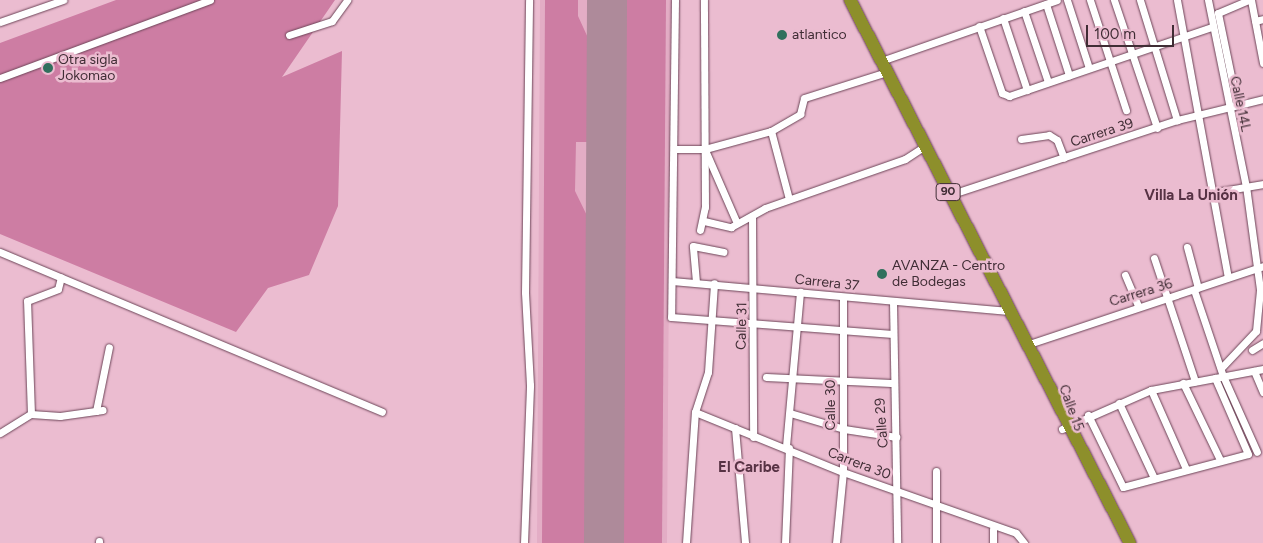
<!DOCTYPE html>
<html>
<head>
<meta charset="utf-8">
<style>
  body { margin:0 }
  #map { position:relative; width:1263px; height:543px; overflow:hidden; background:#ebbcd0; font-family:Figtree,sans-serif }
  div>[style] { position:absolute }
  .built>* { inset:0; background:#e3adc5 }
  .green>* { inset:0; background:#cd7da3 }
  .runway>* { height:40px; margin:-20px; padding:0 20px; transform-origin:20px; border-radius:20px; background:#ae8a9a }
  .roads { filter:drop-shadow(0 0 1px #6d4558) drop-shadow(0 0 1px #6d4558) }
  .street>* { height:7px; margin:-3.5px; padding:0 3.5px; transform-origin:3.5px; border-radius:3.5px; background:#fff }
  .highway>* { height:12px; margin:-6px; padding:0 6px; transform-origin:6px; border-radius:6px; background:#8d8f2b }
  .dots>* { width:14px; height:14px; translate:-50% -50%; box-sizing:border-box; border:2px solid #ebbcd0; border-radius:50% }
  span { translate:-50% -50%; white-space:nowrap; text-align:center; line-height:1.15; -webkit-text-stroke:5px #ebbcd0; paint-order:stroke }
  .shield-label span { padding:1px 4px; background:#ebbcd0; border:1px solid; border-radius:4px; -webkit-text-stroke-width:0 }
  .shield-label { font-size:12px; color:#402d35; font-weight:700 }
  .poi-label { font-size:14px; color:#402d35 }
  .left { translate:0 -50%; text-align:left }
  .street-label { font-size:14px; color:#402d35 }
  .neighbourhood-label { font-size:15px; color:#573244; font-weight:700 }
  .scale { position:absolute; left:1086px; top:25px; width:88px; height:22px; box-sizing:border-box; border:2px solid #402d35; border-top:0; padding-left:6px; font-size:15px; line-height:18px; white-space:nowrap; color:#402d35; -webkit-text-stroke:4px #ebbcd0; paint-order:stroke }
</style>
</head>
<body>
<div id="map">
  <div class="built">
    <div style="clip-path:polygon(540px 0,671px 0,667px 543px,537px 543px)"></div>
  </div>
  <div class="green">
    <div style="clip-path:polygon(116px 0,335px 0,282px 77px,342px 51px,338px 206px,309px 275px,268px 288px,236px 332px,0 234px,0 43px)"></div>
    <div style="clip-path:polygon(545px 0,578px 0,578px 16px,594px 51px,592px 142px,576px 142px,575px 191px,593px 228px,592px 543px,542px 543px)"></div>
    <div style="clip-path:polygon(621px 0,666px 0,662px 543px,618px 543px)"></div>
  </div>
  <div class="runway">
    <div style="left:604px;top:543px;width:543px;rotate:-89.68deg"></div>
  </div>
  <div class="roads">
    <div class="street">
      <div style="left:675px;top:0;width:317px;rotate:90.7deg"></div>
      <div style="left:671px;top:317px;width:222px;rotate:4.4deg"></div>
      <div style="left:1067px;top:0;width:71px;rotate:72.1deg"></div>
      <div style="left:1090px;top:0;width:116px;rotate:71.9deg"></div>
      <div style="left:1114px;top:0;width:135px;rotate:71.4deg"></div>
      <div style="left:1140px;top:0;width:126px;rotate:72.9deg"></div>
      <div style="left:1177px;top:0;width:282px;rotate:79.6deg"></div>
      <div style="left:1208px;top:0;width:190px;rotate:78.5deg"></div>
      <div style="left:1246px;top:186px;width:105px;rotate:82.3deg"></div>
      <div style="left:1260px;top:290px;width:41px;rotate:95.6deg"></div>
      <div style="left:1256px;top:331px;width:51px;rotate:133.4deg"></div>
      <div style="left:1251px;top:0;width:64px;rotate:79.2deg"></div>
      <div style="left:1046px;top:4px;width:75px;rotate:72.1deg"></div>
      <div style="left:1024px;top:11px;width:75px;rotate:71.3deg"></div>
      <div style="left:1003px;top:18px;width:76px;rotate:71.6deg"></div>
      <div style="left:1255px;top:21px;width:8px;rotate:-14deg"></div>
      <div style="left:0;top:22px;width:67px;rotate:-19.2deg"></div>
      <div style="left:979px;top:26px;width:71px;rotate:71.1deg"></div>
      <div style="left:1002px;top:93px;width:8px;rotate:23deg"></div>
      <div style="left:1009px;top:96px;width:214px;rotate:-18.8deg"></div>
      <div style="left:289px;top:35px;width:45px;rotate:-18deg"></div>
      <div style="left:332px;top:21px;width:26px;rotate:-54deg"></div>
      <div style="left:881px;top:61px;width:186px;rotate:-19.1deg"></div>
      <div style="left:0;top:78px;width:224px;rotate:-20.4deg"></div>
      <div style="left:1237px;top:105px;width:94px;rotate:-101.7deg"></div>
      <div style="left:1218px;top:13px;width:33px;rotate:-23deg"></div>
      <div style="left:771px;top:131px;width:70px;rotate:75.2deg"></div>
      <div style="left:1021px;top:139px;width:28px;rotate:-8deg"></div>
      <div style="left:1049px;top:135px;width:9px;rotate:32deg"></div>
      <div style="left:1057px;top:140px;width:19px;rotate:69deg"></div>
      <div style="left:674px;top:149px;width:31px"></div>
      <div style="left:705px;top:149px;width:68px;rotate:-15.3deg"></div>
      <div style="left:771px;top:131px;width:34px;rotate:-30deg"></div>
      <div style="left:800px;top:114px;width:16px;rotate:-76deg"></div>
      <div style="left:804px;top:98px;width:87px;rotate:-17.4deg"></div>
      <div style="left:705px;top:150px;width:77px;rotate:66.4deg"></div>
      <div style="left:1210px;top:193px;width:54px;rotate:-9.6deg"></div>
      <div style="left:949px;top:195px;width:240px;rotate:-18.2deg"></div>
      <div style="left:1177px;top:120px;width:89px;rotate:-13.7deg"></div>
      <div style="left:752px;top:216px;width:221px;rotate:89.7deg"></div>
      <div style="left:704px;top:221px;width:28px;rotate:13deg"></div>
      <div style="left:731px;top:227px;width:39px;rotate:-29deg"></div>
      <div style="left:765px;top:208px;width:148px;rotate:-19.3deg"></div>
      <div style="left:905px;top:159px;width:24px;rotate:-33deg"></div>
      <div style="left:700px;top:230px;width:24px;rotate:-78deg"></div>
      <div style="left:705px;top:207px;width:207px;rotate:-90.3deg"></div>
      <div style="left:1187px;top:247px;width:42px;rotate:75deg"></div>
      <div style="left:0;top:252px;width:414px;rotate:22.7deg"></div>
      <div style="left:1154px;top:258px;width:130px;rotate:71.6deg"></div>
      <div style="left:1125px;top:275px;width:33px;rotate:67deg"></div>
      <div style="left:672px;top:281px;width:338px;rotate:5.1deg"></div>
      <div style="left:696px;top:282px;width:36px;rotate:-95deg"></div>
      <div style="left:693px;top:246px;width:31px;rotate:11deg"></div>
      <div style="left:1194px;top:290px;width:91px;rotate:71.4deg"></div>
      <div style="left:1223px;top:376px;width:83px;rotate:65.9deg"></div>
      <div style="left:893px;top:302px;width:241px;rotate:89deg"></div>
      <div style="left:1026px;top:345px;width:250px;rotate:-18.4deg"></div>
      <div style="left:1252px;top:350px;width:13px;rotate:-32deg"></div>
      <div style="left:1254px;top:371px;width:23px;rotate:67deg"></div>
      <div style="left:766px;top:377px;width:125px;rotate:2.7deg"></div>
      <div style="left:1183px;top:383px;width:85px;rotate:64.3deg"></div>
      <div style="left:1151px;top:390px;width:86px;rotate:66.1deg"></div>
      <div style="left:1119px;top:403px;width:83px;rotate:65deg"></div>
      <div style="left:96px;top:411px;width:65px;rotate:-78.5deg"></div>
      <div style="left:695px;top:412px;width:160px;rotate:22.1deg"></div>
      <div style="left:843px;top:472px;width:183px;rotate:19.4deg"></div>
      <div style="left:1016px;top:533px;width:13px;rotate:51deg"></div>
      <div style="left:790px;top:413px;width:56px;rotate:16.5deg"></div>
      <div style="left:844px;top:429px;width:53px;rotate:8.7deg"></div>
      <div style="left:31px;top:414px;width:113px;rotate:-92deg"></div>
      <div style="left:27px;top:301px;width:33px;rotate:-21deg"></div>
      <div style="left:58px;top:289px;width:12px;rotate:-76deg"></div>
      <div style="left:1088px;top:415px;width:80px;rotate:64.1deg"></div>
      <div style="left:1123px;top:487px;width:129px;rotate:-14.8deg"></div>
      <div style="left:1248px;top:454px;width:83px;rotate:-113.5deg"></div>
      <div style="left:735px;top:428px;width:115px;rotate:85deg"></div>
      <div style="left:1062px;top:429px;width:97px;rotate:-23.7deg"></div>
      <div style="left:1151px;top:390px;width:114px;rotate:-10.6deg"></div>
      <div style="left:0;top:433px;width:36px;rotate:-32deg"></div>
      <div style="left:31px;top:414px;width:29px;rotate:4deg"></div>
      <div style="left:60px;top:416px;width:43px;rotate:-7.9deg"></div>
      <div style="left:786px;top:446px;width:155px;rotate:-84.8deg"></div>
      <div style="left:99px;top:543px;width:2px;rotate:-90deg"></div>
      <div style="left:524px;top:543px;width:158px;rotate:-87.8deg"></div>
      <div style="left:530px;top:385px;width:93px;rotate:-93.1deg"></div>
      <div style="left:525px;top:292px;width:292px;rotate:-89.2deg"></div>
      <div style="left:686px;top:543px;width:131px;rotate:-86.1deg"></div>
      <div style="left:695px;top:412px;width:42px;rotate:-72deg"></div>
      <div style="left:708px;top:372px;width:89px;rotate:-86.1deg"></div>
      <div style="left:785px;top:543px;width:95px;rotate:-87.6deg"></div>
      <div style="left:836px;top:543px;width:71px;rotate:-84.4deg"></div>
      <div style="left:843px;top:472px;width:175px;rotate:-90deg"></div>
      <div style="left:936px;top:543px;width:72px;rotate:-90deg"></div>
      <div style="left:993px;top:543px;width:14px;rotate:-90deg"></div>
    </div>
    <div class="highway">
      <div style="left:850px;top:0;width:611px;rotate:62.72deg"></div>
    </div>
  </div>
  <div class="dots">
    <div style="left:782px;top:35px;background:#31705d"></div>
    <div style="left:48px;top:68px;background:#31705d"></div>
    <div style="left:882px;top:274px;background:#31705d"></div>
  </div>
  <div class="shield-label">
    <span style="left:948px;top:192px">90</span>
  </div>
  <div class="poi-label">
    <span class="left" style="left:792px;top:35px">atlantico</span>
    <span class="left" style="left:58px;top:68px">Otra sigla<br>Jokomao</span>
    <span class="left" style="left:892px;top:274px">AVANZA - Centro<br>de Bodegas</span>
  </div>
  <div class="street-label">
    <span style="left:1240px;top:104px;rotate:78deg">Calle 14L</span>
    <span style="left:1102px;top:133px;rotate:-18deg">Carrera 39</span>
    <span style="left:827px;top:283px;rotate:6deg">Carrera 37</span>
    <span style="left:1141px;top:293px;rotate:-17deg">Carrera 36</span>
    <span style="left:742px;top:326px;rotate:-89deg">Calle 31</span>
    <span style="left:831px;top:405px;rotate:-90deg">Calle 30</span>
    <span style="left:1071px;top:408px;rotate:70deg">Calle 15</span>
    <span style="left:882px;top:423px;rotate:-94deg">Calle 29</span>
    <span style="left:859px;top:464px;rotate:21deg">Carrera 30</span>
  </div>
  <div class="neighbourhood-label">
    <span style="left:1191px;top:196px">Villa La Unión</span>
    <span style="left:749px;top:468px">El Caribe</span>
  </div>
  <div class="scale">100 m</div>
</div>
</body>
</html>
